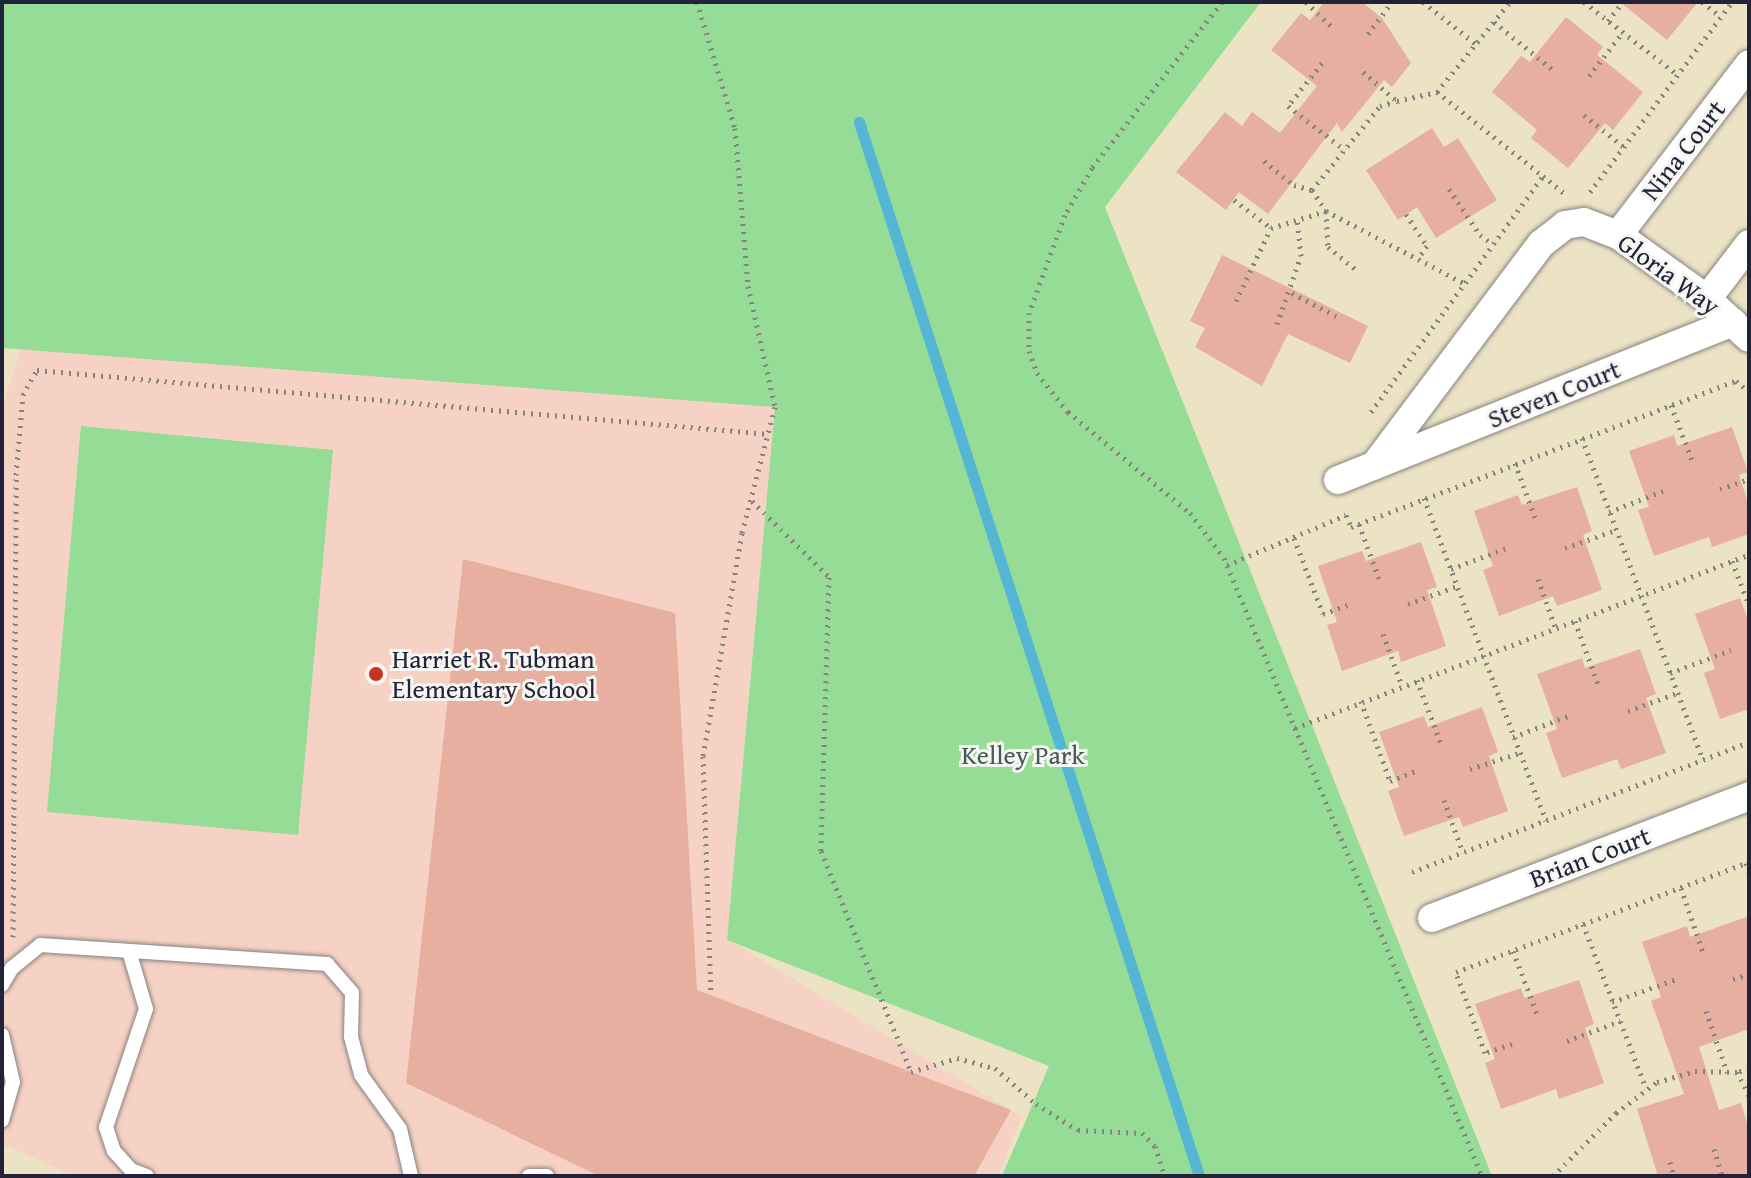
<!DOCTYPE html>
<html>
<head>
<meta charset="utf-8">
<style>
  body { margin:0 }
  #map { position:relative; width:1751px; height:1178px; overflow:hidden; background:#ece3c5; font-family:"Gentium Book Plus",serif }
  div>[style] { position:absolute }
  .built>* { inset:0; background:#f6d2c4 }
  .green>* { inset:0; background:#95dc96 }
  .stream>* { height:11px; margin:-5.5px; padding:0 5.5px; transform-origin:5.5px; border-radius:5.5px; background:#55b5d4 }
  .building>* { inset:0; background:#e6afa0 }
  .path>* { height:5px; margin-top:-2.5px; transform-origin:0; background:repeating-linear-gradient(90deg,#878280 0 2px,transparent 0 8px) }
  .roads { filter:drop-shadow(0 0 2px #878280) drop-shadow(0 0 2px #878280) }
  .service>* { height:14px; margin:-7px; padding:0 7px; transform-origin:7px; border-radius:7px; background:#fff }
  .minor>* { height:28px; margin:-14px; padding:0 14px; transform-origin:14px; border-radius:14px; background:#fff }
  .dots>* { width:22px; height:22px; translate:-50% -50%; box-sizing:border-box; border:4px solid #f6f6f2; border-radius:50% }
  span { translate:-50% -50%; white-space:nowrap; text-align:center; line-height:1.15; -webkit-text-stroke:6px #f6f6f2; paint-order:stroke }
  .street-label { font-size:26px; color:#22223b }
  .poi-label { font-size:26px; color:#22223b }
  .left { translate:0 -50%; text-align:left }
  .park-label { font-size:26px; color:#445a56 }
  .frame { position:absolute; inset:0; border:4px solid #22223b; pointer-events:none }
</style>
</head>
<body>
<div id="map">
  <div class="built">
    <div style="clip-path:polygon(22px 346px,775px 407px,727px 939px,1022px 1117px,998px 1176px,74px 1176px,2px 1144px,2px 408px)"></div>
  </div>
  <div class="green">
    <div style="clip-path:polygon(2px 2px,1261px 2px,1105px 207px,1492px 1176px,1002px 1176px,1049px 1066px,727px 940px,775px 407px,2px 348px)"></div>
    <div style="clip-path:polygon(81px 426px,333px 450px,298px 835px,47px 812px)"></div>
  </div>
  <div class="stream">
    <div style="left:859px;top:122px;width:1107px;rotate:72.12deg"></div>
  </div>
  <div class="building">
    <div style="clip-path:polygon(1324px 2px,1362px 2px,1382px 18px,1411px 63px,1392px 87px,1384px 80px,1342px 132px,1337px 123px,1268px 214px,1239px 192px,1226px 210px,1176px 172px,1225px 112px,1242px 126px,1252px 112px,1280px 133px,1317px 86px,1271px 50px,1301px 13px,1310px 20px)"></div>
    <div style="clip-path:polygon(1620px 2px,1698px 2px,1667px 40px)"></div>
    <div style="clip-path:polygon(1566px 17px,1603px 47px,1597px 55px,1643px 92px,1613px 130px,1605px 123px,1568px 168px,1531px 138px,1537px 130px,1492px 92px,1521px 56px,1530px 62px)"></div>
    <div style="clip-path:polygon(1432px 128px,1444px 147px,1458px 138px,1497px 200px,1436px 238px,1417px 207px,1398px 220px,1366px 170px)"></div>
    <div style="clip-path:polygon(1222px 255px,1368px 326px,1350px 363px,1288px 334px,1262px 386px,1195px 347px,1205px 328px,1190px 321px)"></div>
    <div style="clip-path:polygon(1732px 427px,1748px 472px,1739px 475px,1749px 506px,1749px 534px,1712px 547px,1709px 537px,1654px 556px,1638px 510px,1649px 507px,1629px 451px,1674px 435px,1677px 446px)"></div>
    <div style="clip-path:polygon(1577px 487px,1592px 531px,1583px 535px,1602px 590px,1557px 606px,1553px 596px,1499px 616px,1483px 570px,1493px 566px,1474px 511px,1518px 495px,1522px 505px)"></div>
    <div style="clip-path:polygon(1421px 542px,1437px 587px,1427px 590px,1446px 646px,1401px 662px,1398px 651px,1342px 671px,1327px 625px,1337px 622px,1318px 566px,1362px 551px,1366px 561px)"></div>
    <div style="clip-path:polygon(463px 559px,675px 613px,697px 990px,1011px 1110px,974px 1176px,599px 1176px,406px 1083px)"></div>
    <div style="clip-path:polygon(1740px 598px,1749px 623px,1749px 709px,1720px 719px,1704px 673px,1715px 669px,1695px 614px)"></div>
    <div style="clip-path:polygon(1640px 649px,1656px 694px,1646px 698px,1666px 753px,1621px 769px,1617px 759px,1562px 778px,1546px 733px,1557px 729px,1537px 674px,1582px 658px,1585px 668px)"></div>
    <div style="clip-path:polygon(1482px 707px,1498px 752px,1489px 756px,1508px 811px,1463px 827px,1459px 817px,1404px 836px,1388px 791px,1399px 787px,1379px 732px,1424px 716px,1428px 727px)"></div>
    <div style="clip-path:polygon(1749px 916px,1749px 1029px,1699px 1047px,1719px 1110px,1741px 1103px,1749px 1130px,1749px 1176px,1658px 1176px,1637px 1109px,1684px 1094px,1651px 1001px,1661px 997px,1642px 942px,1687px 926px,1690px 937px)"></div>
    <div style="clip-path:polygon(1579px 980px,1594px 1024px,1585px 1028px,1604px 1083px,1559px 1099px,1556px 1089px,1501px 1109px,1485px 1063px,1495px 1059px,1475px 1004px,1521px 988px,1524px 998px)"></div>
  </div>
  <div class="path">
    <div style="left:697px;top:2px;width:132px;rotate:73.2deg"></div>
    <div style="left:735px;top:128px;width:159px;rotate:85.3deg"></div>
    <div style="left:748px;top:286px;width:124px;rotate:77.4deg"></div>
    <div style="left:775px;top:407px;width:130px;rotate:104.7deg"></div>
    <div style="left:742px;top:533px;width:226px;rotate:99.9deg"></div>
    <div style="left:703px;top:756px;width:239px;rotate:88.1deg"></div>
    <div style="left:1222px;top:2px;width:211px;rotate:128.1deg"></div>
    <div style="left:1092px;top:168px;width:54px;rotate:119.9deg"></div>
    <div style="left:1065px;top:215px;width:104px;rotate:110.2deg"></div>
    <div style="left:1029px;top:313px;width:38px;rotate:90deg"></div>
    <div style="left:1029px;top:351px;width:23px;rotate:70deg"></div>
    <div style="left:1037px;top:373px;width:50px;rotate:51.5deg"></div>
    <div style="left:1068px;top:412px;width:158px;rotate:39.6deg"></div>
    <div style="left:1190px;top:513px;width:56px;rotate:52.9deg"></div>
    <div style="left:1224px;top:558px;width:670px;rotate:67.34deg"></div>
    <div style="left:1306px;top:2px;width:35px;rotate:44deg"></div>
    <div style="left:1423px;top:2px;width:68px;rotate:38.4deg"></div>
    <div style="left:1584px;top:2px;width:119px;rotate:37.8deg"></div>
    <div style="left:1702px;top:2px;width:24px;rotate:38deg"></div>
    <div style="left:1608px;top:21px;width:24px;rotate:-52deg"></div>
    <div style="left:1494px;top:22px;width:75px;rotate:39deg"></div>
    <div style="left:1368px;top:34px;width:40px;rotate:-53deg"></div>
    <div style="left:1322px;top:63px;width:55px;rotate:128.3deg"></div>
    <div style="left:1288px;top:106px;width:72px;rotate:37.7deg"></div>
    <div style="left:1363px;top:72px;width:45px;rotate:40.5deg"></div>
    <div style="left:1397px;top:101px;width:41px;rotate:-12.7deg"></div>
    <div style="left:1437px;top:92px;width:135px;rotate:38.4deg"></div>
    <div style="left:1589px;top:76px;width:56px;rotate:-52.3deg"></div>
    <div style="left:1437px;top:92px;width:116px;rotate:-51deg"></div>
    <div style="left:1584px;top:115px;width:51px;rotate:38.7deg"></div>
    <div style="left:1264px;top:161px;width:38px;rotate:39deg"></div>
    <div style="left:1294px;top:185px;width:19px;rotate:16deg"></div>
    <div style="left:1312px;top:190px;width:25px;rotate:56deg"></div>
    <div style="left:1326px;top:211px;width:156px;rotate:27.6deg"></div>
    <div style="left:1449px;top:189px;width:55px;rotate:56deg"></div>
    <div style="left:1480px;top:235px;width:16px;rotate:35deg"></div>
    <div style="left:1312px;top:190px;width:108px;rotate:-51deg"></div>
    <div style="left:1380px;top:106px;width:17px;rotate:-17deg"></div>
    <div style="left:1590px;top:192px;width:237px;rotate:-53.2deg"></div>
    <div style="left:1234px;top:200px;width:46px;rotate:37.1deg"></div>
    <div style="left:1271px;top:228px;width:58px;rotate:-17.2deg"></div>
    <div style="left:1326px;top:211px;width:36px;rotate:87deg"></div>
    <div style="left:1328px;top:247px;width:36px;rotate:39deg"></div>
    <div style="left:1406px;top:214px;width:38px;rotate:57deg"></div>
    <div style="left:1427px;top:246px;width:15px;rotate:127deg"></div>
    <div style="left:1292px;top:293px;width:50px;rotate:27.6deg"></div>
    <div style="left:1236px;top:301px;width:81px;rotate:-64.4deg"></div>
    <div style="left:1277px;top:324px;width:72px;rotate:-70.6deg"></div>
    <div style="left:1301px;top:256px;width:36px;rotate:-96deg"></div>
    <div style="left:1671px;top:405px;width:62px;rotate:69.2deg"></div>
    <div style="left:1371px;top:412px;width:292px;rotate:-53.9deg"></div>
    <div style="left:1543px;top:176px;width:27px;rotate:39deg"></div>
    <div style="left:1582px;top:438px;width:344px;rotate:69.4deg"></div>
    <div style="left:1515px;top:463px;width:64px;rotate:69.9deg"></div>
    <div style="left:1720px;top:489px;width:31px;rotate:-19deg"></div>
    <div style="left:1424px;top:498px;width:345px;rotate:69.3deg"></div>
    <div style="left:752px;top:501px;width:108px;rotate:44.6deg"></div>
    <div style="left:829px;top:577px;width:274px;rotate:91.7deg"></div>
    <div style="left:821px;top:851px;width:239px;rotate:67.8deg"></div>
    <div style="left:911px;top:1072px;width:48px;rotate:-16.9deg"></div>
    <div style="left:957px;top:1058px;width:39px;rotate:15deg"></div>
    <div style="left:995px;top:1068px;width:55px;rotate:41.3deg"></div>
    <div style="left:1036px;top:1104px;width:49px;rotate:31.8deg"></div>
    <div style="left:1078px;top:1130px;width:64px;rotate:2.7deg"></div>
    <div style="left:1142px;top:1133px;width:18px;rotate:45deg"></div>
    <div style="left:1155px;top:1146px;width:32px;rotate:72deg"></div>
    <div style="left:1609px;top:512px;width:60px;rotate:-21.4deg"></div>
    <div style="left:1359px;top:524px;width:59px;rotate:70deg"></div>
    <div style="left:1294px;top:538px;width:81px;rotate:69.1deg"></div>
    <div style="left:1323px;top:614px;width:32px;rotate:-20deg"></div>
    <div style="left:1565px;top:548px;width:54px;rotate:-19.4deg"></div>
    <div style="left:1732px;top:561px;width:47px;rotate:68.9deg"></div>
    <div style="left:1227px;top:565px;width:129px;rotate:-22.8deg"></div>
    <div style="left:1346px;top:515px;width:13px;rotate:67deg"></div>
    <div style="left:1351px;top:527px;width:412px;rotate:-20.8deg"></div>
    <div style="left:1736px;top:381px;width:17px;rotate:40deg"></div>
    <div style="left:1451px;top:569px;width:62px;rotate:-20.8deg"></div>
    <div style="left:1538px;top:579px;width:51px;rotate:70.5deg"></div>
    <div style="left:1408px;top:604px;width:52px;rotate:-20.2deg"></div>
    <div style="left:1575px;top:621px;width:70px;rotate:70deg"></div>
    <div style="left:1383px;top:634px;width:55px;rotate:69.9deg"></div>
    <div style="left:1670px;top:673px;width:65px;rotate:-20.7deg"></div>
    <div style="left:1417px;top:680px;width:68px;rotate:69.4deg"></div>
    <div style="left:1361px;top:701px;width:85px;rotate:70.1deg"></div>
    <div style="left:1390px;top:781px;width:28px;rotate:-21deg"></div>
    <div style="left:1628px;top:711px;width:52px;rotate:-20.2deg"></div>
    <div style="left:1295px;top:728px;width:486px;rotate:-20.9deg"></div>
    <div style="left:1513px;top:737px;width:64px;rotate:-21deg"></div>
    <div style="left:1470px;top:769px;width:52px;rotate:-18.1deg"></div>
    <div style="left:1444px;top:800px;width:56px;rotate:70.3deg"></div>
    <div style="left:1746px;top:863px;width:9px;rotate:72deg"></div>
    <div style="left:1412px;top:872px;width:361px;rotate:-21.1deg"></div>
    <div style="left:1681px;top:888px;width:71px;rotate:71.1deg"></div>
    <div style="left:1583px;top:924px;width:176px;rotate:69deg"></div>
    <div style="left:13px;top:937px;width:462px;rotate:-89.6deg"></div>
    <div style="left:16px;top:475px;width:80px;rotate:-85deg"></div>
    <div style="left:23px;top:395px;width:29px;rotate:-61deg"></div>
    <div style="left:37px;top:370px;width:734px;rotate:5deg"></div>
    <div style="left:1513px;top:951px;width:70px;rotate:69deg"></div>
    <div style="left:1733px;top:979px;width:17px;rotate:-17deg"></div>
    <div style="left:1612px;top:1002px;width:69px;rotate:-19.5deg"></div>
    <div style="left:1706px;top:1011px;width:65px;rotate:71deg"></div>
    <div style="left:1567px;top:1041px;width:57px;rotate:-20.7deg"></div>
    <div style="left:1512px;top:1044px;width:28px;rotate:162deg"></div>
    <div style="left:1485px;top:1053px;width:86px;rotate:-109.7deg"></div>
    <div style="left:1456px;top:972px;width:313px;rotate:-20.6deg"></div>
    <div style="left:1749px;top:1069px;width:12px;rotate:166deg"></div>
    <div style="left:1737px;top:1072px;width:27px;rotate:63deg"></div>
    <div style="left:1714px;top:1149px;width:28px;rotate:73deg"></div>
    <div style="left:1670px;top:1162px;width:15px;rotate:74deg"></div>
    <div style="left:1553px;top:1176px;width:89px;rotate:-45deg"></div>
    <div style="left:1616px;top:1113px;width:51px;rotate:-37.1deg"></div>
    <div style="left:1657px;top:1082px;width:40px;rotate:-16deg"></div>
    <div style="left:1695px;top:1071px;width:42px;rotate:1.4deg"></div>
  </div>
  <div class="roads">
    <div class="service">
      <div style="left:129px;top:951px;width:60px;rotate:73.7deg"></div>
      <div style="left:146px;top:1009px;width:125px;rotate:108.7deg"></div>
      <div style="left:106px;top:1127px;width:25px;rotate:72deg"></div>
      <div style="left:114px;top:1151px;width:25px;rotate:48deg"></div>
      <div style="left:131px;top:1170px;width:17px;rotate:21deg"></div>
      <div style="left:2px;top:985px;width:20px;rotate:-60deg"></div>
      <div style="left:12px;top:968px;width:36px;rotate:-39deg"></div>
      <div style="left:40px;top:945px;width:288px;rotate:3.8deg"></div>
      <div style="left:327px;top:964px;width:38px;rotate:49deg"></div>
      <div style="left:352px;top:993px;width:44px;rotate:91.3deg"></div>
      <div style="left:351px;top:1037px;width:39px;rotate:75deg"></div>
      <div style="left:361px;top:1075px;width:67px;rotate:54.2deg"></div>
      <div style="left:400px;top:1129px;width:48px;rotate:76.8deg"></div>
      <div style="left:2px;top:1035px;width:48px;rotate:76.8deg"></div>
      <div style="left:13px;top:1082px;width:40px;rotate:106deg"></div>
      <div style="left:529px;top:1176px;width:18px"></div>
    </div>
    <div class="minor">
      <div style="left:1618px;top:235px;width:215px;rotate:-52.5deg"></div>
      <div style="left:1707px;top:299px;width:69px;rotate:-52.6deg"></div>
      <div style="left:1375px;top:465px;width:276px;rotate:-53.1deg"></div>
      <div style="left:1541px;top:244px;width:31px;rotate:-38deg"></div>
      <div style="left:1565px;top:225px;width:19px;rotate:-9deg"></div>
      <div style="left:1584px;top:222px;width:36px;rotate:21deg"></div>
      <div style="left:1618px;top:235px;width:110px;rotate:35.7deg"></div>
      <div style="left:1707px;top:299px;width:57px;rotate:42.9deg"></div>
      <div style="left:1338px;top:480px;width:425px;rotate:-21.8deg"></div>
      <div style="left:1432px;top:918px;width:340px;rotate:-21deg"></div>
    </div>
  </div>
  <div class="dots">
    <div style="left:376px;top:674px;background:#c8321e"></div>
  </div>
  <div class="street-label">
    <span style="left:1683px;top:150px;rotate:-52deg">Nina Court</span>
    <span style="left:1669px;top:274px;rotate:36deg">Gloria Way</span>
    <span style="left:1554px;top:394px;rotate:-22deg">Steven Court</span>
    <span style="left:1590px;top:857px;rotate:-21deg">Brian Court</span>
  </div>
  <div class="poi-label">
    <span class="left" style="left:392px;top:674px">Harriet R. Tubman<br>Elementary School</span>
  </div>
  <div class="park-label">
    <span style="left:1023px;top:755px">Kelley Park</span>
  </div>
  <div class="frame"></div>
</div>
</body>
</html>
